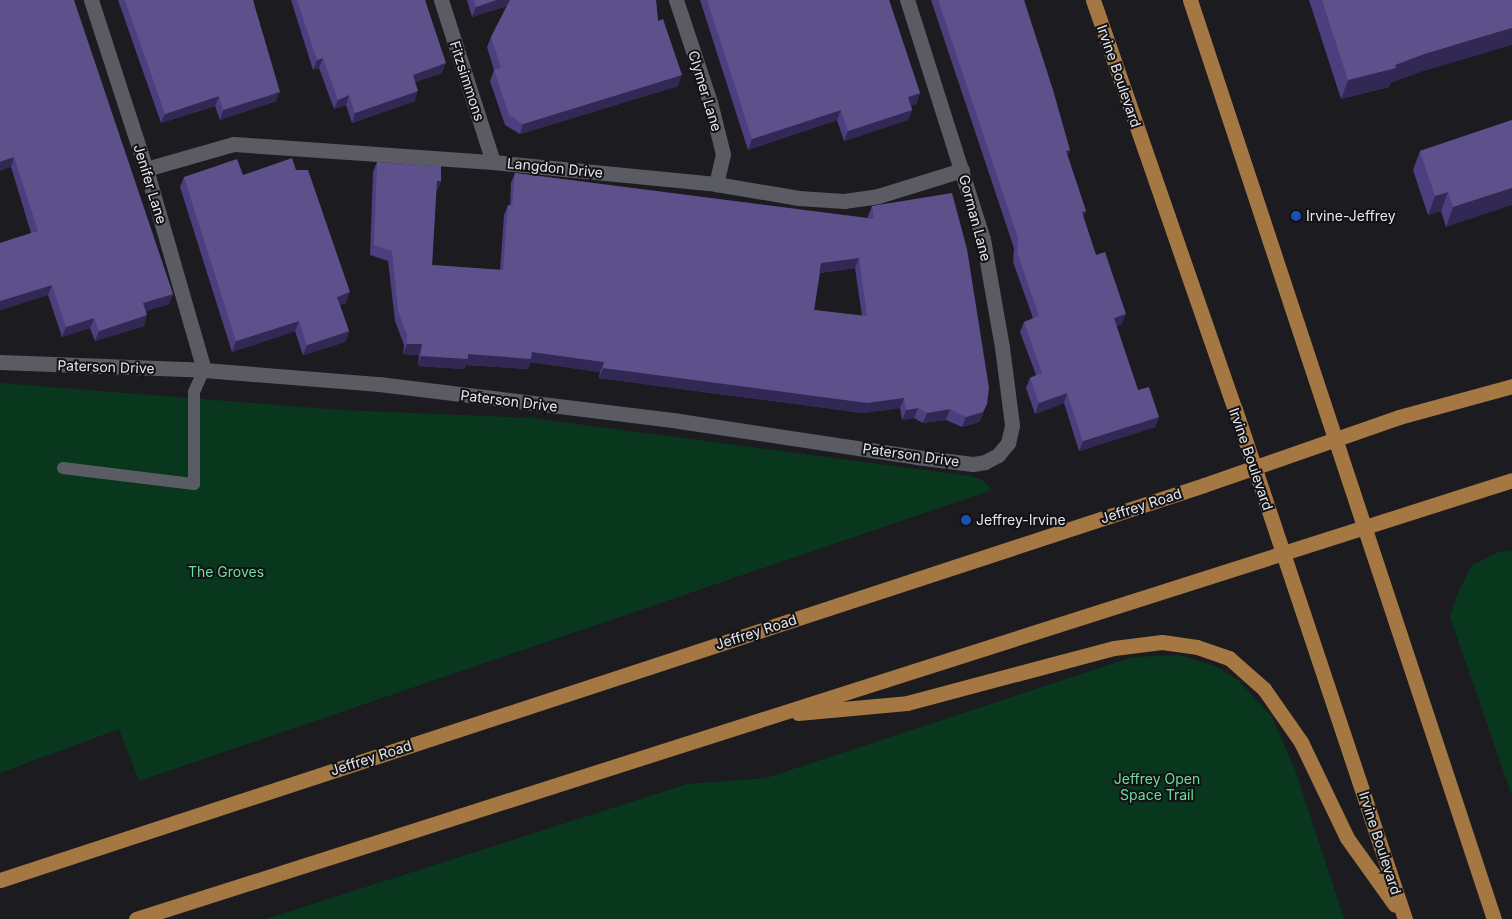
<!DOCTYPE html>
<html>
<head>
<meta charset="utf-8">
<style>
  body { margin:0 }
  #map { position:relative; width:1512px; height:919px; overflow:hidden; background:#1b1b20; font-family:Inter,sans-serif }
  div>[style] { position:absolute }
  .green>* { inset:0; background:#08371e }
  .service>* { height:12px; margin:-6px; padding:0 6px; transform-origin:6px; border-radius:6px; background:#5b5c63 }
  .minor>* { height:15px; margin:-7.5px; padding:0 7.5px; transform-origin:7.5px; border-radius:7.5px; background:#5b5c63 }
  .primary>* { height:15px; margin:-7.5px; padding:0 7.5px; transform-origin:7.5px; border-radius:7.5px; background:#a47743 }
  .wall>* { inset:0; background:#4d3e7f }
  .shaded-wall>* { inset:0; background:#322854 }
  .building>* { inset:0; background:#5e508b }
  .dots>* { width:14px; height:14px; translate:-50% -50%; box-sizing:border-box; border:2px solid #121217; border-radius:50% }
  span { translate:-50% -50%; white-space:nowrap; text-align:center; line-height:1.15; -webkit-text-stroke:4px #121217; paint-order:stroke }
  .street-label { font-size:14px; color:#e5e6ea }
  .poi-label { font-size:14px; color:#e5e6ea }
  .left { translate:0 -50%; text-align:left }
  .park-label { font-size:14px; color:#6bdf9a }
</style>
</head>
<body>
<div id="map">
  <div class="green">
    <div style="clip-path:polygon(0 383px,341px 410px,532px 418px,970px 476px,983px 480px,992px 490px,139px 781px,119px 729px,0 773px)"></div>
    <div style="clip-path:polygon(1512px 550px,1512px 796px,1450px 617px,1458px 592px,1472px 565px,1496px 553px)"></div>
    <div style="clip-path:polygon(1179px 655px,1215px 666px,1238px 680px,1272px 717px,1296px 772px,1344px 919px,266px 919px,687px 784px,766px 778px,1133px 657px)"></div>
  </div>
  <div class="service">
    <div style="left:63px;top:468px;width:132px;rotate:7deg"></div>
    <div style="left:194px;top:484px;width:92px;rotate:-90deg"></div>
    <div style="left:194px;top:392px;width:24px;rotate:-66deg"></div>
  </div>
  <div class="minor">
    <div style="left:91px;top:0;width:178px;rotate:72deg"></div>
    <div style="left:146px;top:169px;width:209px;rotate:73.9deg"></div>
    <div style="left:441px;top:0;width:170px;rotate:72.2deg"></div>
    <div style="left:676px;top:0;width:108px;rotate:71.6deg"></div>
    <div style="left:710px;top:102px;width:54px;rotate:76deg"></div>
    <div style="left:723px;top:154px;width:31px;rotate:103deg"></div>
    <div style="left:146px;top:169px;width:91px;rotate:-15.9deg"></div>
    <div style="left:234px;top:144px;width:260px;rotate:4deg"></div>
    <div style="left:493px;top:162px;width:224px;rotate:5.6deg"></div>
    <div style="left:716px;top:184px;width:84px;rotate:9.6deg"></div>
    <div style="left:799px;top:198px;width:45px;rotate:3.8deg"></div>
    <div style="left:844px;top:201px;width:34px;rotate:-8deg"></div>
    <div style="left:878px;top:196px;width:88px;rotate:-17.2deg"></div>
    <div style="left:0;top:362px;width:204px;rotate:2.2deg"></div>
    <div style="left:204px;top:370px;width:176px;rotate:4.6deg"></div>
    <div style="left:379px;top:384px;width:302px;rotate:7deg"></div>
    <div style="left:679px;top:421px;width:240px;rotate:8.6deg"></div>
    <div style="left:916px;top:457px;width:57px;rotate:7deg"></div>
    <div style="left:973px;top:464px;width:12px;rotate:-9deg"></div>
    <div style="left:985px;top:462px;width:15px;rotate:-28deg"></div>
    <div style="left:998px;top:455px;width:16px;rotate:-50deg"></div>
    <div style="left:1008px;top:443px;width:18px;rotate:-77deg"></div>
    <div style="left:1012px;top:425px;width:79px;rotate:-97.3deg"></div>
    <div style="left:1002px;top:347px;width:110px;rotate:-100deg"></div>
    <div style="left:983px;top:239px;width:251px;rotate:-107.6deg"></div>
  </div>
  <div class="primary">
    <div style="left:1093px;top:0;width:433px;rotate:70.9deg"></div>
    <div style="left:1235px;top:409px;width:538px;rotate:71.57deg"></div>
    <div style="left:1190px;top:0;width:968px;rotate:71.7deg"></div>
    <div style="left:798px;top:713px;width:109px;rotate:-5.2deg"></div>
    <div style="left:907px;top:703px;width:214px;rotate:-14.9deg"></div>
    <div style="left:1114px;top:648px;width:48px;rotate:-7.1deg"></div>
    <div style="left:1162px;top:642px;width:35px;rotate:8deg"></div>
    <div style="left:1197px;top:647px;width:34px;rotate:19deg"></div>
    <div style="left:1229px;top:658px;width:47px;rotate:41.5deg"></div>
    <div style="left:1264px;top:689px;width:65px;rotate:55.1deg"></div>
    <div style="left:1301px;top:742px;width:106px;rotate:64.4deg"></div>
    <div style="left:1347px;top:838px;width:82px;rotate:54.4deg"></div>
    <div style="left:0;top:880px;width:1267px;rotate:-18.16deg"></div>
    <div style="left:1204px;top:485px;width:207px;rotate:-19.2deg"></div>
    <div style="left:1399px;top:417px;width:117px;rotate:-15.3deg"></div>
    <div style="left:136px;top:919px;width:1444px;rotate:-17.69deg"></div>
  </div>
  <div class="wall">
    <div style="clip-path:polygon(0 0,173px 294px,169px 304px,146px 311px,144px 326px,95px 341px,90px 328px,62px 337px,48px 295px,0 310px,0 243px,31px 233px,11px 167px)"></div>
    <div style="clip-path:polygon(118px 0,253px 0,276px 101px,220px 120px,215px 106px,161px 123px)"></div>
    <div style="clip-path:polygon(291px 0,425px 0,442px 73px,415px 82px,415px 101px,352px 123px,346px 105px,334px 109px,319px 68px,313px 70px)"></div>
    <div style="clip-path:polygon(467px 0,656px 0,658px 21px,678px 86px,520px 134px,505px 125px,490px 81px,494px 70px,487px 47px,491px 37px,507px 6px,472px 17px)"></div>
    <div style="clip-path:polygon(700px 0,889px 0,920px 93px,916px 104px,911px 105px,912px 110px,908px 120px,844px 141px,837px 120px,748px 150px)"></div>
    <div style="clip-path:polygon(931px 0,1024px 0,1068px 157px,1086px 211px,1083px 217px,1096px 255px,1122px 324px,1116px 326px,1138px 390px,1159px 417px,1155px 427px,1079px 451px,1064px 403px,1035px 414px,1026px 388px,1030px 378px,1036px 375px,1020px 332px,1024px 322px,1033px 318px,1013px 262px,1014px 248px)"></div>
    <div style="clip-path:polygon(1309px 0,1512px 0,1417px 73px,1390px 83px,1389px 87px,1341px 99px)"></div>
    <div style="clip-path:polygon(1512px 120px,1446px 227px,1441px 211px,1428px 215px,1413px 170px,1420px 151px)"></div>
    <div style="clip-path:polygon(evenodd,377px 162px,441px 181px,437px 191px,436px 191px,432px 265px,500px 270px,504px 215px,508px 205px,510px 205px,511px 183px,515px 173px,868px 218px,868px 216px,872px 206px,983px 414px,979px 422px,962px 427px,946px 420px,923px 423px,914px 418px,902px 420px,900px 408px,863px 413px,599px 378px,600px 372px,530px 362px,528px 369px,466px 365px,464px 369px,418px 366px,419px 355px,403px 354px,404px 345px,395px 321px,388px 261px,370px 255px,373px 172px,377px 162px,855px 268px,862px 316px,814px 310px,820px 273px,855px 268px)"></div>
    <div style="clip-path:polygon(296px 170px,346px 303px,340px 305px,349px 331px,345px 342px,303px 355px,295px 331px,232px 352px,180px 187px,184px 177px,243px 175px)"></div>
  </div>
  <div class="shaded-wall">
    <div style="clip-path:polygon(496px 0,511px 0,509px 5px,472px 17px,476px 7px)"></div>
    <div style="clip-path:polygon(1512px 28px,1512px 45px,1417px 73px,1390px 83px,1389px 87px,1341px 99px,1348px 80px,1395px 65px,1424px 54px)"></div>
    <div style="clip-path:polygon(323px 58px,319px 68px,313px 70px,317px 60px)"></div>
    <div style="clip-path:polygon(446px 63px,442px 73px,409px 84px,413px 75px)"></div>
    <div style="clip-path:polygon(682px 75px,678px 86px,520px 134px,523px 124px)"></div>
    <div style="clip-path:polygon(418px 91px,415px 101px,352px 123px,355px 113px)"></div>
    <div style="clip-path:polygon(280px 92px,276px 101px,220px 120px,223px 110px)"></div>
    <div style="clip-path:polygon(920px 93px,916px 104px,904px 108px,908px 97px)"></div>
    <div style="clip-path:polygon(349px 95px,346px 105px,334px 109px,338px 100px)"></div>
    <div style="clip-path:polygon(219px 96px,215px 106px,161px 123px,165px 114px)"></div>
    <div style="clip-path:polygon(841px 110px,837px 120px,748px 150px,752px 139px)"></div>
    <div style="clip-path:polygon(912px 110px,908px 120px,844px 141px,848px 131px)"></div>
    <div style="clip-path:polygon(1070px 150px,1066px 160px,1066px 151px)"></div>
    <div style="clip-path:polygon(14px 157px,11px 167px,0 171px,0 162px)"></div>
    <div style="clip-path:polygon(437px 181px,441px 181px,437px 191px,433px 191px)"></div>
    <div style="clip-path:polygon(1512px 188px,1512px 205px,1446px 227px,1453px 207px)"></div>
    <div style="clip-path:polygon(1448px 192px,1441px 211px,1428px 215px,1435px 196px)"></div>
    <div style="clip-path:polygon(1086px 211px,1082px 221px,1082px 212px)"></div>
    <div style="clip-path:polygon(859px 258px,855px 268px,817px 273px,821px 263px)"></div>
    <div style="clip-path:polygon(52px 285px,48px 295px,0 310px,0 301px)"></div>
    <div style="clip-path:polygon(350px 292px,346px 303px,334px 307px,337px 297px)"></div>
    <div style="clip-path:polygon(173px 294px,169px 304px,139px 313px,143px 303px)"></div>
    <div style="clip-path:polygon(1126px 314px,1122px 324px,1110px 328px,1114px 318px)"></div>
    <div style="clip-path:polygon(147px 315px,144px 326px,95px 341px,99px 331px)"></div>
    <div style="clip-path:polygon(94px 318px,90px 328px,62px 337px,66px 327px)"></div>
    <div style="clip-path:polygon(299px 321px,295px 331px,232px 352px,236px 341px)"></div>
    <div style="clip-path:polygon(349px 331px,345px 342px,303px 355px,307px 345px)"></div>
    <div style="clip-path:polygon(407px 344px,422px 344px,419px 355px,403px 354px)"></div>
    <div style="clip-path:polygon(532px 352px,604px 362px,600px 372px,530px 362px,528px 369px,466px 365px,464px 369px,418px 366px,421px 356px)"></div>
    <div style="clip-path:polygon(603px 368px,904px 398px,900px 408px,863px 413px,599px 378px)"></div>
    <div style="clip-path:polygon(1067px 393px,1064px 403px,1035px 414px,1039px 403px)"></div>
    <div style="clip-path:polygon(987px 404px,983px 414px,979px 422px,962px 427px,966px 417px)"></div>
    <div style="clip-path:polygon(918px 408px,914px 418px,902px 420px,906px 410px)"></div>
    <div style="clip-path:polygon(950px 409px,946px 420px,923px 423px,927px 413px)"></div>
    <div style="clip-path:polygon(1159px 417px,1155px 427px,1079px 451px,1083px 441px)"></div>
  </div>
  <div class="building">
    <div style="clip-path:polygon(0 0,74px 0,173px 294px,143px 303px,147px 315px,99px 331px,94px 318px,66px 327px,52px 285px,0 301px,0 243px,38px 231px,14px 157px,0 162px)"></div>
    <div style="clip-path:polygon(125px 0,253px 0,280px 92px,223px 110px,219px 96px,165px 114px)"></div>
    <div style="clip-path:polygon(297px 0,425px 0,446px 63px,413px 75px,418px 91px,355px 113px,349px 95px,338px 100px,323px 58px,317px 60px)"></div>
    <div style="clip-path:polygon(474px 0,496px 0,476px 7px)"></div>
    <div style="clip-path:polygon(510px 0,656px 0,658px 21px,663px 19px,682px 75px,523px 124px,509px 115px,494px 70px,501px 68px,491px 37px)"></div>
    <div style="clip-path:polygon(707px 0,889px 0,920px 93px,908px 97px,912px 110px,848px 131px,841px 110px,752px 139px)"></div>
    <div style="clip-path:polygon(938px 0,1024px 0,1053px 90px,1070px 150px,1066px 151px,1086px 211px,1082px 212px,1096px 255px,1105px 252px,1126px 314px,1114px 318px,1138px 390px,1149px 387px,1159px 417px,1083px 441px,1067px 393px,1039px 403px,1030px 378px,1042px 373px,1024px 322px,1039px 316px,1017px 252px,1018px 238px)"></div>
    <div style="clip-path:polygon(1322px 0,1512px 0,1512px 28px,1424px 54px,1395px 65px,1396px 68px,1348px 80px)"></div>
    <div style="clip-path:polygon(1512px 120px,1512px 188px,1453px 207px,1448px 192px,1435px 196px,1420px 151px)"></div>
    <div style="clip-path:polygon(292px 158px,296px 170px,308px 170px,350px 292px,337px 297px,349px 331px,307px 345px,299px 321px,236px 341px,184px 177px,237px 159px,243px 175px)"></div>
    <div style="clip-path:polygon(evenodd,377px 162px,441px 166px,441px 181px,437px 181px,432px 265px,503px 270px,508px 205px,512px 206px,515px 173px,874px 219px,872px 206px,952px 193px,967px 249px,989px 388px,987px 404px,983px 412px,966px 417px,950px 409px,927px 413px,918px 408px,906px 410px,904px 398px,867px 403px,603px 368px,604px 362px,532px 352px,531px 359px,468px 354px,468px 359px,421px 356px,422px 344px,407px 344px,407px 335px,398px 311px,392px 251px,374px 245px,377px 162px,859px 258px,867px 316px,814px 310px,821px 263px,859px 258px)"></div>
  </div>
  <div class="dots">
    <div style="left:1296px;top:216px;background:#1a4fb4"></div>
    <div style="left:966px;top:520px;background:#1a4fb4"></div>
  </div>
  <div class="street-label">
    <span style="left:1119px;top:76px;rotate:71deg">Irvine Boulevard</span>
    <span style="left:467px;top:81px;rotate:72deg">Fitzsimmons</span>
    <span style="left:705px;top:91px;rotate:73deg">Clymer Lane</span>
    <span style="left:555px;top:168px;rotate:6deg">Langdon Drive</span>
    <span style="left:150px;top:184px;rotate:73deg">Jenifer Lane</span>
    <span style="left:975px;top:218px;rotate:75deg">Gorman Lane</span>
    <span style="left:106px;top:367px;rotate:2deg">Paterson Drive</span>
    <span style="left:509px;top:401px;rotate:7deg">Paterson Drive</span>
    <span style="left:911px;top:455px;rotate:8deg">Paterson Drive</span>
    <span style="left:1251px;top:459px;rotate:71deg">Irvine Boulevard</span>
    <span style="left:1141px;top:506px;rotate:-18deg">Jeffrey Road</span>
    <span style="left:756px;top:632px;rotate:-18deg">Jeffrey Road</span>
    <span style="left:371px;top:758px;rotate:-18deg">Jeffrey Road</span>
    <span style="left:1380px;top:843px;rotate:72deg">Irvine Boulevard</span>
  </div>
  <div class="poi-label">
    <span class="left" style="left:1306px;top:216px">Irvine-Jeffrey</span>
    <span class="left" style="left:976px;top:520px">Jeffrey-Irvine</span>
  </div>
  <div class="park-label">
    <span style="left:226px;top:572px">The Groves</span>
    <span style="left:1157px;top:787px">Jeffrey Open<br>Space Trail</span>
  </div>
</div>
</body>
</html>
